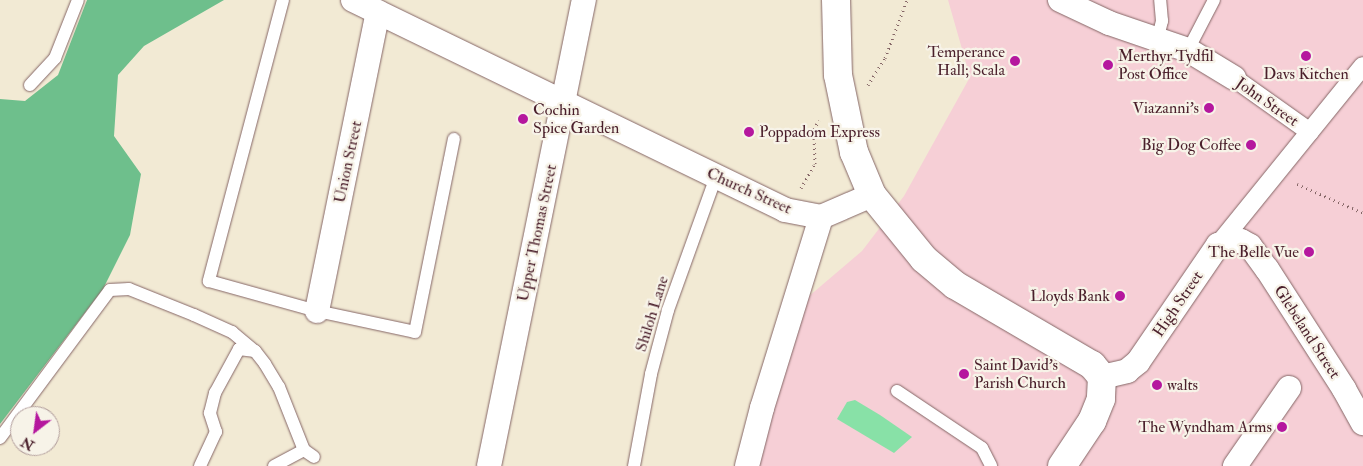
<!DOCTYPE html>
<html>
<head>
<meta charset="utf-8">
<style>
  body { margin:0 }
  #map { position:relative; width:1363px; height:466px; overflow:hidden; background:#f2ead4; font-family:"IM FELL Double Pica",serif }
  div>[style] { position:absolute }
  .built>* { inset:0; background:#f6cfd6 }
  .green>* { inset:0; background:#88e1a7 }
  .forest>* { inset:0; background:#6ebf8c }
  .path>* { height:3px; margin-top:-1.5px; transform-origin:0; background:repeating-linear-gradient(90deg,#856666 0 1px,transparent 0 5px) }
  .roads { filter:drop-shadow(0 0 1px #856666) drop-shadow(0 0 1px #856666) }
  .service>* { height:12px; margin:-6px; padding:0 6px; transform-origin:6px; border-radius:6px; background:#fff }
  .pedestrian>* { height:18px; margin:-9px; padding:0 9px; transform-origin:9px; border-radius:9px; background:#fff }
  .minor>* { height:24px; margin:-12px; padding:0 12px; transform-origin:12px; border-radius:12px; background:#fff }
  .tertiary>* { height:28px; margin:-14px; padding:0 14px; transform-origin:14px; border-radius:14px; background:#fff }
  .dots>* { width:14px; height:14px; translate:-50% -50%; box-sizing:border-box; border:2px solid #f7f3e8; border-radius:50% }
  span { translate:-50% -50%; white-space:nowrap; text-align:center; line-height:1.15; -webkit-text-stroke:4.5px #f7f3e8; paint-order:stroke }
  .poi-label { font-size:16px; color:#4a1f2b }
  .right { translate:-100% -50%; text-align:right }
  .left { translate:0 -50%; text-align:left }
  .street-label { font-size:16px; color:#4a1f2b }
  .north { position:absolute; left:10px; top:406px; width:50px; height:50px; box-sizing:border-box; background:#f7f3e8; border:1px solid #b29e9c; border-radius:50%; rotate:210deg; font-size:14px; font-weight:700; line-height:20px; text-align:center; color:#4a1f2b }
  .north::after { content:''; display:block; margin:auto; width:18px; height:22px; background:#b5179e; clip-path:polygon(50% 0,100% 100%,50% 72%,0 100%) }
</style>
</head>
<body>
<div id="map">
  <div class="built">
    <div style="clip-path:polygon(948px 0,1363px 0,1363px 466px,758px 466px,776px 392px,808px 297px,862px 251px,904px 196px,970px 77px)"></div>
  </div>
  <div class="green">
    <div style="clip-path:polygon(855px 400px,880px 415px,912px 437px,894px 453px,837px 419px,847px 402px)"></div>
  </div>
  <div class="forest">
    <div style="clip-path:polygon(87px 0,224px 0,144px 46px,118px 75px,114px 136px,141px 174px,130px 235px,103px 289px,0 424px,0 99px,25px 101px,58px 75px)"></div>
  </div>
  <div class="path">
    <div style="left:868px;top:85px;width:32px;rotate:-58deg"></div>
    <div style="left:885px;top:58px;width:62px;rotate:-69.2deg"></div>
    <div style="left:1297px;top:184px;width:72px;rotate:23.7deg"></div>
    <div style="left:801px;top:188px;width:28px;rotate:-60deg"></div>
    <div style="left:815px;top:164px;width:35px;rotate:-92deg"></div>
    <div style="left:814px;top:129px;width:10px;rotate:-61deg"></div>
  </div>
  <div class="roads">
    <div class="service">
      <div style="left:283px;top:0;width:291px;rotate:104.8deg"></div>
      <div style="left:209px;top:281px;width:112px;rotate:15.5deg"></div>
      <div style="left:317px;top:311px;width:100px;rotate:12.1deg"></div>
      <div style="left:415px;top:332px;width:197px;rotate:-78.6deg"></div>
      <div style="left:1157px;top:41px;width:21px;rotate:-76deg"></div>
      <div style="left:1162px;top:21px;width:21px;rotate:-95deg"></div>
      <div style="left:1188px;top:50px;width:56px;rotate:-62.5deg"></div>
      <div style="left:30px;top:85px;width:37px;rotate:-47deg"></div>
      <div style="left:55px;top:58px;width:62px;rotate:-68.4deg"></div>
      <div style="left:897px;top:391px;width:102px;rotate:33.8deg"></div>
      <div style="left:982px;top:448px;width:20px;rotate:63deg"></div>
      <div style="left:0;top:438px;width:184px;rotate:-53.4deg"></div>
      <div style="left:110px;top:290px;width:19px;rotate:-3deg"></div>
      <div style="left:129px;top:289px;width:70px;rotate:21.8deg"></div>
      <div style="left:194px;top:315px;width:42px;rotate:24.1deg"></div>
      <div style="left:232px;top:332px;width:30px;rotate:40deg"></div>
      <div style="left:200px;top:466px;width:38px;rotate:-65deg"></div>
      <div style="left:216px;top:432px;width:20px;rotate:-108deg"></div>
      <div style="left:210px;top:413px;width:21px;rotate:-76deg"></div>
      <div style="left:215px;top:393px;width:50px;rotate:-61.4deg"></div>
      <div style="left:239px;top:349px;width:16px;rotate:7deg"></div>
      <div style="left:255px;top:351px;width:16px;rotate:52deg"></div>
      <div style="left:265px;top:364px;width:27px;rotate:59deg"></div>
      <div style="left:279px;top:387px;width:68px;rotate:68.4deg"></div>
      <div style="left:304px;top:450px;width:12px;rotate:35deg"></div>
      <div style="left:274px;top:466px;width:34px;rotate:-28deg"></div>
      <div style="left:634px;top:466px;width:94px;rotate:-79.5deg"></div>
      <div style="left:651px;top:374px;width:66px;rotate:-75.1deg"></div>
      <div style="left:668px;top:310px;width:141px;rotate:-70.2deg"></div>
    </div>
    <div class="pedestrian">
      <div style="left:1234px;top:78px;width:93px;rotate:35.4deg"></div>
      <div style="left:1218px;top:245px;width:230px;rotate:-51deg"></div>
    </div>
    <div class="minor">
      <div style="left:353px;top:0;width:480px;rotate:25.9deg"></div>
      <div style="left:785px;top:210px;width:37px;rotate:11deg"></div>
      <div style="left:821px;top:217px;width:56px;rotate:-23.3deg"></div>
      <div style="left:1060px;top:0;width:54px;rotate:25.1deg"></div>
      <div style="left:1109px;top:23px;width:83px;rotate:18.9deg"></div>
      <div style="left:1188px;top:50px;width:54px;rotate:31.3deg"></div>
      <div style="left:317px;top:311px;width:305px;rotate:-78.5deg"></div>
      <div style="left:1102px;top:377px;width:26px;rotate:-13deg"></div>
      <div style="left:1127px;top:371px;width:14px;rotate:-39deg"></div>
      <div style="left:1138px;top:362px;width:142px;rotate:-55.6deg"></div>
      <div style="left:1218px;top:245px;width:13px;rotate:-18deg"></div>
      <div style="left:1230px;top:241px;width:11px"></div>
      <div style="left:1241px;top:241px;width:10px;rotate:29deg"></div>
      <div style="left:1250px;top:246px;width:29px;rotate:54deg"></div>
      <div style="left:1267px;top:269px;width:143px;rotate:57.3deg"></div>
      <div style="left:1344px;top:389px;width:39px;rotate:61deg"></div>
      <div style="left:489px;top:466px;width:476px;rotate:-78.5deg"></div>
      <div style="left:747px;top:466px;width:60px;rotate:-75.5deg"></div>
      <div style="left:762px;top:408px;width:200px;rotate:-72.8deg"></div>
      <div style="left:1235px;top:466px;width:95px;rotate:-55.3deg"></div>
    </div>
    <div class="tertiary">
      <div style="left:836px;top:0;width:75px;rotate:88.5deg"></div>
      <div style="left:838px;top:75px;width:79px;rotate:78.3deg"></div>
      <div style="left:854px;top:152px;width:47px;rotate:67.3deg"></div>
      <div style="left:872px;top:195px;width:82px;rotate:50.9deg"></div>
      <div style="left:924px;top:259px;width:40px;rotate:40deg"></div>
      <div style="left:955px;top:285px;width:159px;rotate:30.3deg"></div>
      <div style="left:1092px;top:365px;width:16px;rotate:50deg"></div>
      <div style="left:1102px;top:377px;width:22px;rotate:93deg"></div>
      <div style="left:1101px;top:399px;width:24px;rotate:112deg"></div>
      <div style="left:1092px;top:421px;width:54px;rotate:123.7deg"></div>
    </div>
  </div>
  <div class="dots">
    <div style="left:1306px;top:56px;background:#b5179e"></div>
    <div style="left:1015px;top:61px;background:#b5179e"></div>
    <div style="left:1108px;top:65px;background:#b5179e"></div>
    <div style="left:1209px;top:108px;background:#b5179e"></div>
    <div style="left:523px;top:119px;background:#b5179e"></div>
    <div style="left:749px;top:132px;background:#b5179e"></div>
    <div style="left:1251px;top:145px;background:#b5179e"></div>
    <div style="left:1309px;top:252px;background:#b5179e"></div>
    <div style="left:1120px;top:296px;background:#b5179e"></div>
    <div style="left:964px;top:374px;background:#b5179e"></div>
    <div style="left:1157px;top:385px;background:#b5179e"></div>
    <div style="left:1282px;top:427px;background:#b5179e"></div>
  </div>
  <div class="poi-label">
    <span class="right" style="left:1005px;top:61px">Temperance<br>Hall; Scala</span>
    <span class="left" style="left:1118px;top:65px">Merthyr Tydfil<br>Post Office</span>
    <span style="left:1306px;top:74px">Davs Kitchen</span>
    <span class="right" style="left:1199px;top:108px">Viazanni's</span>
    <span class="left" style="left:533px;top:119px">Cochin<br>Spice Garden</span>
    <span class="left" style="left:759px;top:132px">Poppadom Express</span>
    <span class="right" style="left:1241px;top:145px">Big Dog Coffee</span>
    <span class="right" style="left:1299px;top:252px">The Belle Vue</span>
    <span class="right" style="left:1110px;top:296px">Lloyds Bank</span>
    <span class="left" style="left:974px;top:374px">Saint David's<br>Parish Church</span>
    <span class="left" style="left:1167px;top:385px">walts</span>
    <span class="right" style="left:1272px;top:427px">The Wyndham Arms</span>
  </div>
  <div class="street-label">
    <span style="left:1267px;top:102px;rotate:35deg">John Street</span>
    <span style="left:348px;top:162px;rotate:-78deg">Union Street</span>
    <span style="left:749px;top:191px;rotate:24deg">Church Street</span>
    <span style="left:537px;top:233px;rotate:-78deg">Upper Thomas Street</span>
    <span style="left:1178px;top:304px;rotate:-56deg">High Street</span>
    <span style="left:652px;top:314px;rotate:-73deg">Shiloh Lane</span>
    <span style="left:1307px;top:332px;rotate:57deg">Glebeland Street</span>
  </div>
  <div class="north">N</div>
</div>
</body>
</html>
